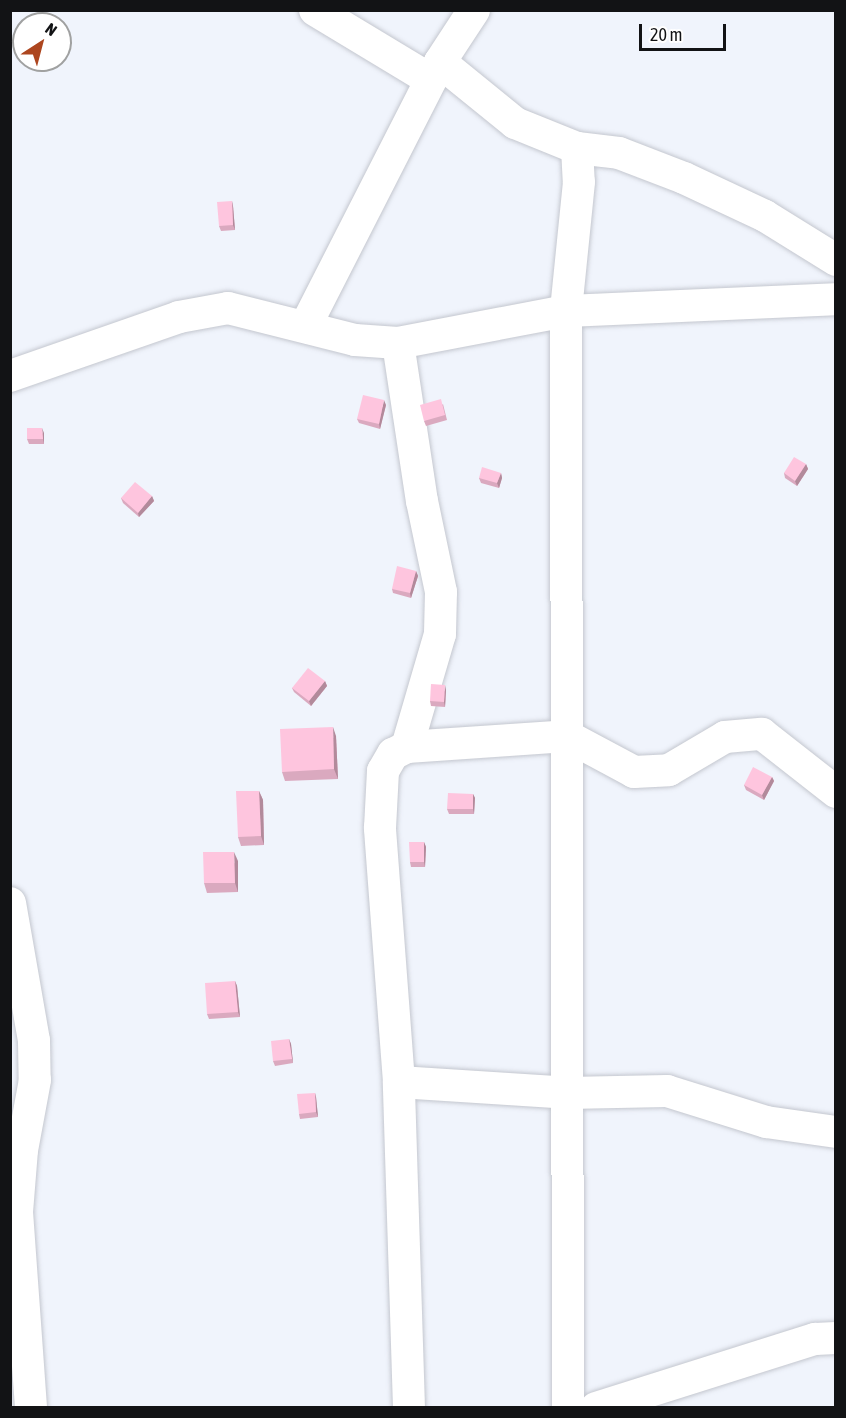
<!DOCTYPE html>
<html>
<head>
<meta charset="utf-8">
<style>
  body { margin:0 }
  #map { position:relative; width:846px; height:1418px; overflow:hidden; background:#f0f4fc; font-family:"Asap Condensed",sans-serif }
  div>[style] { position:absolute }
  .roads { filter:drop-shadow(0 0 2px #c4c7cf) drop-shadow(0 0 2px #c4c7cf) }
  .street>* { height:32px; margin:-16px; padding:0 16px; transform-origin:16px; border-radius:16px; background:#fff }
  .wall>* { inset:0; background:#daa9bf }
  .shaded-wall>* { inset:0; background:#b28a9b }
  .building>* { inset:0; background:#fec5de }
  span { translate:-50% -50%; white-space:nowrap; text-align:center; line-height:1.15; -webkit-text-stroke:4.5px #fff; paint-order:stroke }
  .frame { position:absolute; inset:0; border:12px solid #121315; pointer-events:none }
  .north { position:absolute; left:12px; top:12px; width:60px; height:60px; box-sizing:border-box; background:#fff; border:2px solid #a0a1a1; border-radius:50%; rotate:36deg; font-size:16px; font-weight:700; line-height:24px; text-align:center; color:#121315 }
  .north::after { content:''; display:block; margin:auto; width:21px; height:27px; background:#ad461f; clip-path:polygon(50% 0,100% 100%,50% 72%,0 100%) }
  .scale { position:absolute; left:639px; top:24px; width:87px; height:27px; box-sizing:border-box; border:3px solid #121315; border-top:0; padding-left:8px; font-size:18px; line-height:21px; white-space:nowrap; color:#121315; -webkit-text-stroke:4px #fff; paint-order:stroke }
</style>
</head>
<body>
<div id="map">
  <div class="roads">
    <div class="street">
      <div style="left:315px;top:10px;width:135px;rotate:31.1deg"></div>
      <div style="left:440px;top:62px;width:97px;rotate:39.1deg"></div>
      <div style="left:515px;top:123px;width:67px;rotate:22deg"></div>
      <div style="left:577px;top:148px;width:34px;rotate:87deg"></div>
      <div style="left:579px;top:182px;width:130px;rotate:95.8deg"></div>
      <div style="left:566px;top:311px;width:1097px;rotate:89.9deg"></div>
      <div style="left:577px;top:148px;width:42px;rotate:6.8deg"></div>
      <div style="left:619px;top:153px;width:70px;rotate:21deg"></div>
      <div style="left:684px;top:178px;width:89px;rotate:25.1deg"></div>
      <div style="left:765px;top:216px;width:84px;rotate:31.8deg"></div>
      <div style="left:306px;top:325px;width:295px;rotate:-63deg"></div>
      <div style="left:440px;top:62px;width:62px;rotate:-56.8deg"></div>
      <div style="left:398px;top:343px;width:160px;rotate:81.4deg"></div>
      <div style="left:422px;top:501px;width:93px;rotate:78.2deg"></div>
      <div style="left:441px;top:592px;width:42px;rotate:91.4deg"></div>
      <div style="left:440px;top:634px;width:118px;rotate:106.3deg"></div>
      <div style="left:10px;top:376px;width:179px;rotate:-19.2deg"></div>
      <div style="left:179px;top:317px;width:50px;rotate:-10.4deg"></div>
      <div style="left:228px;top:308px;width:131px;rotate:14.1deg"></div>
      <div style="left:355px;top:340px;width:43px;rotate:4deg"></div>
      <div style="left:398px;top:343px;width:171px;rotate:-10.8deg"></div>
      <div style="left:566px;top:311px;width:270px;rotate:-2.5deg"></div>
      <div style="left:10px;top:903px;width:140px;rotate:80.1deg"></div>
      <div style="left:34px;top:1041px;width:39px;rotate:89deg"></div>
      <div style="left:35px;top:1080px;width:71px;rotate:100.5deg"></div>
      <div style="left:22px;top:1150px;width:62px;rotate:94.6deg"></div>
      <div style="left:17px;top:1212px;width:196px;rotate:85.9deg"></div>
      <div style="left:399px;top:1082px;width:168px;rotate:3.7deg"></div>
      <div style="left:567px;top:1093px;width:100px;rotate:-1.1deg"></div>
      <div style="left:667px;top:1091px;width:104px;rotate:17.4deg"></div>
      <div style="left:766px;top:1122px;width:71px;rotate:8.1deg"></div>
      <div style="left:409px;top:1408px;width:326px;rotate:-91.8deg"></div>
      <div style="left:399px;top:1082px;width:255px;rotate:-94.3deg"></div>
      <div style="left:380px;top:828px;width:57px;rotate:-87deg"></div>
      <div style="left:383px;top:771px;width:20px;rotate:-60deg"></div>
      <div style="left:393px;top:754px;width:16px;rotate:-27deg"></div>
      <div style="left:407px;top:747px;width:160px;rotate:-3.9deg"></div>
      <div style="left:567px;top:736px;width:76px;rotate:28.2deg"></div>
      <div style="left:634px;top:772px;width:35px;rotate:-3deg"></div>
      <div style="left:669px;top:770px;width:65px;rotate:-30.5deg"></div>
      <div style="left:725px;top:737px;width:37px;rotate:-5deg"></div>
      <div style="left:762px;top:734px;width:94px;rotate:38.1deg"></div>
      <div style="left:596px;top:1408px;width:230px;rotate:-17.5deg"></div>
      <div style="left:815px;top:1339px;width:21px;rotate:-3deg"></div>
    </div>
  </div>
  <div class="wall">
    <div style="clip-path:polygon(232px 201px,233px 206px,235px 230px,221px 231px,219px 226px)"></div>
    <div style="clip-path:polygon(443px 404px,447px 420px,426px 426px,424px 421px)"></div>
    <div style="clip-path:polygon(386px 405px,380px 429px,359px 423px,357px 419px)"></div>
    <div style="clip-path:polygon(44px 433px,44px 444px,29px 444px,27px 439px)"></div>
    <div style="clip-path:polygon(806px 464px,808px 469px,797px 486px,785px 478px,784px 473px)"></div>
    <div style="clip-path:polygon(501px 473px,502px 478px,499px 488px,481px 483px,479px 478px)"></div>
    <div style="clip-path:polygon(152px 496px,154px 501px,139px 517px,123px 503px,121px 498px)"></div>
    <div style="clip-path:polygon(416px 571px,418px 576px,411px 598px,393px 593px,392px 589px)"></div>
    <div style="clip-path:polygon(325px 681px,327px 686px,311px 706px,294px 692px,292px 688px)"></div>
    <div style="clip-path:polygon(446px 690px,445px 707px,431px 706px,430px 701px)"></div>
    <div style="clip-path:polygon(336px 736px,338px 779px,285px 781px,282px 772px)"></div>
    <div style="clip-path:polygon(772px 777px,774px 781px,764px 800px,746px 790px,744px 785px)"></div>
    <div style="clip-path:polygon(259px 791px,263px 800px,264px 845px,241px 846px,238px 837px)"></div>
    <div style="clip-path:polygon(473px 794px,475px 798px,474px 814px,449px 814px,447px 809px)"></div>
    <div style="clip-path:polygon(424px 842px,426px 847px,425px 867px,411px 867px,410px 862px)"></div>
    <div style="clip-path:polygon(238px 861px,238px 892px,207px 893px,204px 883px)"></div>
    <div style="clip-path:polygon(235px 981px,237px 986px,240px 1017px,209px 1019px,207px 1014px)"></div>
    <div style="clip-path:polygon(289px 1039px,291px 1044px,293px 1063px,275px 1066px,273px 1061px)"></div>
    <div style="clip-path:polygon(315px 1093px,316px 1097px,318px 1117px,300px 1119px,299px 1114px)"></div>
  </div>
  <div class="shaded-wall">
    <div style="clip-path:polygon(232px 201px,233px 206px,235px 230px,233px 225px)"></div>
    <div style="clip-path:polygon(384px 400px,386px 405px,380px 429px,379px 424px)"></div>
    <div style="clip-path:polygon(42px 428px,44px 433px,44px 444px,43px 439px)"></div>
    <div style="clip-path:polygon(806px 464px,808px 469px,797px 486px,795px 481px)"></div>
    <div style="clip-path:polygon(501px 473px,502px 478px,499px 488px,497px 483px)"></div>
    <div style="clip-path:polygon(152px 496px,154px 501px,139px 517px,138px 513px)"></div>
    <div style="clip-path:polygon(416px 571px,418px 576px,411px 598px,410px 593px)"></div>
    <div style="clip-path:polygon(325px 681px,327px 686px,311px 706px,309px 701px)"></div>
    <div style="clip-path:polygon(445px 685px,446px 690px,445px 707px,444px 702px)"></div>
    <div style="clip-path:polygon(333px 727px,336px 736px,338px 779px,334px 769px)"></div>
    <div style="clip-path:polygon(772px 777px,774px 781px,764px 800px,762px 795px)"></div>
    <div style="clip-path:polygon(259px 791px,263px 800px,264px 845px,261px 836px)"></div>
    <div style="clip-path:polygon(473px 794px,475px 798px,474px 814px,473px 809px)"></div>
    <div style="clip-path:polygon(424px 842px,426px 847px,425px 867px,424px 862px)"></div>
    <div style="clip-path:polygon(234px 852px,238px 861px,238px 892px,235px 883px)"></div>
    <div style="clip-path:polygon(235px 981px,237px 986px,240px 1017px,238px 1012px)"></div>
    <div style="clip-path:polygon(289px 1039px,291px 1044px,293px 1063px,292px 1059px)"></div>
    <div style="clip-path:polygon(315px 1093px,316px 1097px,318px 1117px,316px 1112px)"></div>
  </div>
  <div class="building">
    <div style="clip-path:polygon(232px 201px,233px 225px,219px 226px,217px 202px)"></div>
    <div style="clip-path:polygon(363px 395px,384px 400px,379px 424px,357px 419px)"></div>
    <div style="clip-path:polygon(441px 399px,445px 415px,424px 421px,420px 405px)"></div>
    <div style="clip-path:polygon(27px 428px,42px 428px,43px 439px,27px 439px)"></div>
    <div style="clip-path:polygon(794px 457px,806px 464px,795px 481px,784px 473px)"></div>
    <div style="clip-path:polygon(482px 467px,501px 473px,497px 483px,479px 478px)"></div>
    <div style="clip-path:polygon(135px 482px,152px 496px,138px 513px,121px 498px)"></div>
    <div style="clip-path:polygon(397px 566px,416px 571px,410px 593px,392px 589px)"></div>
    <div style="clip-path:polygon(308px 668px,325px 681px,309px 701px,292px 688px)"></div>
    <div style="clip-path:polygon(431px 684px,445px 685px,444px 702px,430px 701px)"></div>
    <div style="clip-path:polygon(333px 727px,334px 769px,282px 772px,280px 729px)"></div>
    <div style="clip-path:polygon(753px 767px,772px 777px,762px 795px,744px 785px)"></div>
    <div style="clip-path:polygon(236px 791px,259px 791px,261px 836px,238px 837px)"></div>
    <div style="clip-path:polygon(448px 793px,473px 794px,473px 809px,447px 809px)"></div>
    <div style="clip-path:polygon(409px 842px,424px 842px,424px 862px,410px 862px)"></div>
    <div style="clip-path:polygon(203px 852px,234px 852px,235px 883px,204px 883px)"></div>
    <div style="clip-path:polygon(235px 981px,238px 1012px,207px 1014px,205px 983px)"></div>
    <div style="clip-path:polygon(289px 1039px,292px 1059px,273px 1061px,271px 1041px)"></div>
    <div style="clip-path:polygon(315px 1093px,316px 1112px,299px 1114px,297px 1094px)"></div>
  </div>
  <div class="frame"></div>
  <div class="north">N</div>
  <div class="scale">20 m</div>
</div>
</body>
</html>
